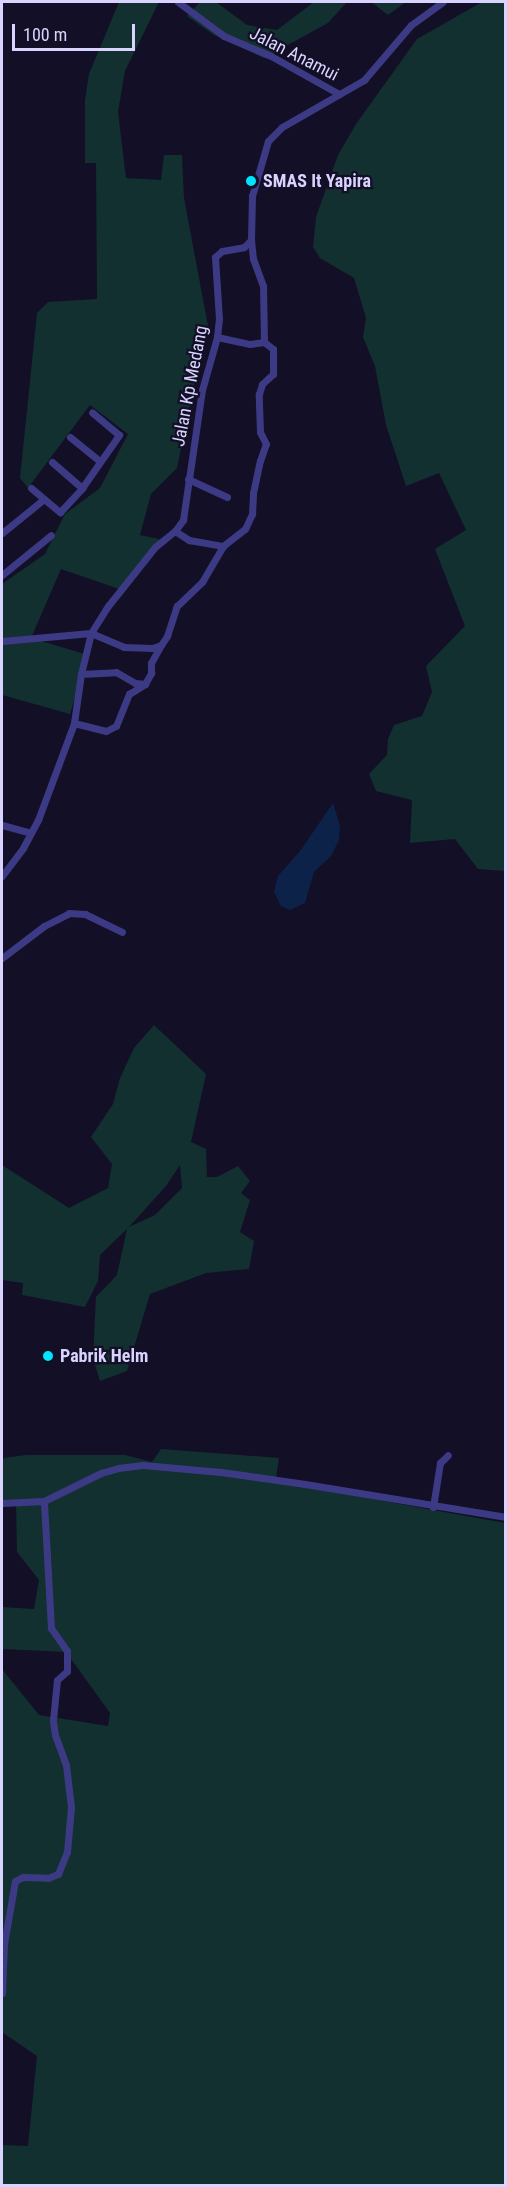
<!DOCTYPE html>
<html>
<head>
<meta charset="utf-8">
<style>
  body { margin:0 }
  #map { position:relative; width:507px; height:2187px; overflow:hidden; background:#130f26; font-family:"Roboto Condensed",sans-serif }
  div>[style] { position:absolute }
  .green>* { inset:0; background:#12302f }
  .water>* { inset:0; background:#0c2248 }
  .street>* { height:7px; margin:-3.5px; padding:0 3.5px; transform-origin:3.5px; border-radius:3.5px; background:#3d3a85 }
  .dots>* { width:16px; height:16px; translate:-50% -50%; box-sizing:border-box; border:3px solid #130f26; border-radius:50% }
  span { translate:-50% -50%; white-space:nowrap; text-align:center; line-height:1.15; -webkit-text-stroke:4.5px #130f26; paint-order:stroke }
  .street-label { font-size:18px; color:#d9d4ff }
  .poi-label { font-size:18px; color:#d9d4ff; font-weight:700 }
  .left { translate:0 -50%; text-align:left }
  .frame { position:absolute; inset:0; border:3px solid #d9d4ff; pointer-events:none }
  .scale { position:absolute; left:12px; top:24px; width:123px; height:27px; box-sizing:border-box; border:3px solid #d9d4ff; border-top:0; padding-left:8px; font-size:18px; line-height:21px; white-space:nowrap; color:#d9d4ff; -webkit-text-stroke:4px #130f26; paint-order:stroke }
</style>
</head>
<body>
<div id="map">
  <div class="green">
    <div style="clip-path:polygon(119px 2px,159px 2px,125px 71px,118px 112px,126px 178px,161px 180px,164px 155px,182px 155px,184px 198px,209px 331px,196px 375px,177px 468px,151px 494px,140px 535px,163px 540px,125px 591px,61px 569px,31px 638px,88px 655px,70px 714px,2px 695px,2px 584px,45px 554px,65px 514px,100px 488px,128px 434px,90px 405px,28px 488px,20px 478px,37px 313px,48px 302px,97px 299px,96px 163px,85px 163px,85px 100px,89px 74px)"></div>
    <div style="clip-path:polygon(200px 2px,216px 2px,247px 25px,277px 30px,314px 2px,347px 2px,328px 23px,264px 58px,214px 35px,187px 16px)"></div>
    <div style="clip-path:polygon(371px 2px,406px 2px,388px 15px)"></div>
    <div style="clip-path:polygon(482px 2px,506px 2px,505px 871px,478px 869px,455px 839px,410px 843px,412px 800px,376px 791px,369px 774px,387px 755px,388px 739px,394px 725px,422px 716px,432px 692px,426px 666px,465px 626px,435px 549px,466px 530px,439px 473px,406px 486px,386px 425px,375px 366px,363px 337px,366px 318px,354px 278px,320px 258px,313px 247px,316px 217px,338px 155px,356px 124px,417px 39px)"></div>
    <div style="clip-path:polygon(evenodd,154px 1025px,206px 1074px,191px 1142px,206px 1149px,207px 1177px,217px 1177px,238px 1166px,250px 1181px,241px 1193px,250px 1200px,240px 1232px,254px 1241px,249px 1269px,206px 1273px,150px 1294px,127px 1371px,100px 1381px,93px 1358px,96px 1297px,117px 1275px,127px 1229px,100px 1255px,98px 1281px,85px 1307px,22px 1295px,23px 1283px,2px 1280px,2px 1165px,69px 1208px,108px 1188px,112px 1164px,91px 1137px,113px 1104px,120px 1078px,134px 1048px,154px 1025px,180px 1165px,182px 1188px,155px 1215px,129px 1227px,166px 1186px,180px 1165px)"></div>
    <div style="clip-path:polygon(161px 1449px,279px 1458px,276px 1478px,345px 1494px,505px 1523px,505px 2185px,2px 2185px,2px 2145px,28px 2146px,37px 2056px,2px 2032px,2px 1669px,39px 1715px,108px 1726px,110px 1713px,66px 1652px,3px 1649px,2px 1664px,2px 1607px,34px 1609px,39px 1580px,17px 1552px,16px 1504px,2px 1503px,2px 1462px,4px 1458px,26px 1455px,125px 1455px,152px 1462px)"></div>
  </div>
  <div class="water">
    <div style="clip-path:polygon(333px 803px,340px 826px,339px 840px,331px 856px,314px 872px,305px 903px,290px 910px,281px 906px,274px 892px,278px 876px,300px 851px)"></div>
  </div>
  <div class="street">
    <div style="left:178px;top:2px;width:57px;rotate:36.5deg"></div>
    <div style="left:224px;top:36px;width:51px;rotate:23.1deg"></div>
    <div style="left:271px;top:56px;width:78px;rotate:29.2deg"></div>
    <div style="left:217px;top:337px;width:34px;rotate:12deg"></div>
    <div style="left:250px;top:344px;width:14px;rotate:-8deg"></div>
    <div style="left:70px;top:437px;width:38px;rotate:39deg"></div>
    <div style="left:52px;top:462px;width:40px;rotate:41deg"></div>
    <div style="left:188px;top:479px;width:43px;rotate:24.8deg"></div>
    <div style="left:31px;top:488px;width:38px;rotate:40deg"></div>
    <div style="left:60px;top:512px;width:33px;rotate:-47deg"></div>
    <div style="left:82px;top:488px;width:65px;rotate:-55.1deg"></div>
    <div style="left:119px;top:435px;width:35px;rotate:-140deg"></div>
    <div style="left:175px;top:531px;width:17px;rotate:33deg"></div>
    <div style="left:189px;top:540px;width:35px;rotate:10deg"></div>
    <div style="left:2px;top:533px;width:54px;rotate:-39deg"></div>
    <div style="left:2px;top:575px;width:63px;rotate:-39.2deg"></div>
    <div style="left:2px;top:641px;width:89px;rotate:-5.1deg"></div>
    <div style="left:91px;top:633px;width:36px;rotate:23deg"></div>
    <div style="left:124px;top:647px;width:28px;rotate:2deg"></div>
    <div style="left:152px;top:648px;width:9px;rotate:-18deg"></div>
    <div style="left:161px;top:645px;width:11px;rotate:-56deg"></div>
    <div style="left:167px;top:636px;width:32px;rotate:-72deg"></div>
    <div style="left:177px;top:606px;width:35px;rotate:-44deg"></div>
    <div style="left:202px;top:582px;width:42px;rotate:-59.7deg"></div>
    <div style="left:223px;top:546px;width:28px;rotate:-38deg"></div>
    <div style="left:245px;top:529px;width:17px;rotate:-65deg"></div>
    <div style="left:252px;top:514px;width:21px;rotate:-87deg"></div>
    <div style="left:253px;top:493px;width:33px;rotate:-78deg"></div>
    <div style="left:260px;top:461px;width:18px;rotate:-71deg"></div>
    <div style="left:266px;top:444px;width:13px;rotate:-117deg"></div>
    <div style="left:260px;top:432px;width:38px;rotate:-92deg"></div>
    <div style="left:259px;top:394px;width:10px;rotate:-73deg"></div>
    <div style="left:262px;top:384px;width:15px;rotate:-42deg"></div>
    <div style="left:273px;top:374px;width:25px;rotate:-90deg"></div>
    <div style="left:273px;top:349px;width:11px;rotate:-142deg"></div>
    <div style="left:264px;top:342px;width:56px;rotate:-91deg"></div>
    <div style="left:263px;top:286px;width:29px;rotate:-110deg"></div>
    <div style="left:253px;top:259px;width:19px;rotate:-96deg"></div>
    <div style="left:81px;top:674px;width:35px;rotate:-3deg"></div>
    <div style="left:116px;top:672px;width:22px;rotate:30deg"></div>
    <div style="left:135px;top:683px;width:10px;rotate:6deg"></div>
    <div style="left:145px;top:684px;width:13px;rotate:-61deg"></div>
    <div style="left:151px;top:673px;width:10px;rotate:-90deg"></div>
    <div style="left:151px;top:663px;width:21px;rotate:-61deg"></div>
    <div style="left:74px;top:723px;width:33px;rotate:14deg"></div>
    <div style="left:106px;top:731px;width:11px;rotate:-27deg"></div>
    <div style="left:116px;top:726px;width:35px;rotate:-68deg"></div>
    <div style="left:129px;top:694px;width:19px;rotate:-32deg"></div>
    <div style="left:2px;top:825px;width:30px;rotate:15deg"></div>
    <div style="left:2px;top:876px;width:35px;rotate:-53deg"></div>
    <div style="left:23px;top:848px;width:32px;rotate:-62deg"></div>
    <div style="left:38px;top:820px;width:103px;rotate:-69.6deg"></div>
    <div style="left:74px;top:723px;width:49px;rotate:-81.9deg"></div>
    <div style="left:81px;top:674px;width:42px;rotate:-76.3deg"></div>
    <div style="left:91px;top:633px;width:32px;rotate:-58deg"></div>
    <div style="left:108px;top:606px;width:75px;rotate:-51.5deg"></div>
    <div style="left:155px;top:547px;width:26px;rotate:-39deg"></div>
    <div style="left:175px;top:531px;width:14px;rotate:-54deg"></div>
    <div style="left:183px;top:520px;width:131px;rotate:-81.7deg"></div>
    <div style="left:202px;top:390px;width:55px;rotate:-74.2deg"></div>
    <div style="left:217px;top:337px;width:18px;rotate:-84deg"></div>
    <div style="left:219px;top:319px;width:62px;rotate:-93.7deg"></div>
    <div style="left:215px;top:257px;width:9px;rotate:-41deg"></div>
    <div style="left:222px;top:251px;width:22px;rotate:-10deg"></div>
    <div style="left:244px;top:247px;width:10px;rotate:-45deg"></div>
    <div style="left:251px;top:240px;width:44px;rotate:-88.7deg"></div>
    <div style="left:252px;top:196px;width:57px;rotate:-73.8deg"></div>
    <div style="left:268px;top:141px;width:20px;rotate:-45deg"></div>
    <div style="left:282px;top:127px;width:95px;rotate:-29.8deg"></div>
    <div style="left:364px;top:80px;width:72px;rotate:-49.5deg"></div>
    <div style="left:411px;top:25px;width:39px;rotate:-36deg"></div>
    <div style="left:2px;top:958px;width:53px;rotate:-37.3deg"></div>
    <div style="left:44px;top:926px;width:28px;rotate:-27deg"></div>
    <div style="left:69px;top:913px;width:16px;rotate:4deg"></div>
    <div style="left:85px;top:914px;width:41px;rotate:25.9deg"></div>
    <div style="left:2px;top:1503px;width:42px;rotate:-2.7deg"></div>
    <div style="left:44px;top:1501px;width:64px;rotate:-26.2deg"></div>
    <div style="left:101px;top:1473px;width:18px;rotate:-16deg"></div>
    <div style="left:118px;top:1468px;width:25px;rotate:-7deg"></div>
    <div style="left:143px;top:1465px;width:78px;rotate:5.1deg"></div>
    <div style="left:221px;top:1472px;width:85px;rotate:8.1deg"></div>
    <div style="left:305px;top:1484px;width:204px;rotate:9.3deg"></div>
    <div style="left:433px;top:1507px;width:45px;rotate:-81deg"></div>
    <div style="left:440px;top:1463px;width:11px;rotate:-45deg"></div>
    <div style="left:2px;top:1993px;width:49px;rotate:-87.7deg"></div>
    <div style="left:4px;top:1944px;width:64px;rotate:-80.1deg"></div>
    <div style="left:15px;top:1881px;width:9px;rotate:-27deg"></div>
    <div style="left:23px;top:1877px;width:25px;rotate:2deg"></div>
    <div style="left:48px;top:1878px;width:11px;rotate:-22deg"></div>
    <div style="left:58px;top:1874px;width:24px;rotate:-68deg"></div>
    <div style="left:67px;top:1852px;width:45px;rotate:-84.9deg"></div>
    <div style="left:71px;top:1807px;width:42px;rotate:-96.8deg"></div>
    <div style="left:66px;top:1765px;width:32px;rotate:-110deg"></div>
    <div style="left:55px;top:1735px;width:15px;rotate:-98deg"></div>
    <div style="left:53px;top:1720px;width:40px;rotate:-84.3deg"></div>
    <div style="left:57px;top:1680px;width:13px;rotate:-42deg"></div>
    <div style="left:67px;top:1671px;width:20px;rotate:-90deg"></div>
    <div style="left:67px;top:1651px;width:28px;rotate:-125deg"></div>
    <div style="left:51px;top:1628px;width:127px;rotate:-93.2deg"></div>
  </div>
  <div class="dots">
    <div style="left:251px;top:181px;background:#00e5ff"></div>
    <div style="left:48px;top:1356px;background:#00e5ff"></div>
  </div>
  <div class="street-label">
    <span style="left:294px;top:54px;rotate:27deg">Jalan Anamui</span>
    <span style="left:190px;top:386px;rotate:-79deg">Jalan Kp Medang</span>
  </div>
  <div class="poi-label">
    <span class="left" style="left:263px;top:181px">SMAS It Yapira</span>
    <span class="left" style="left:60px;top:1356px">Pabrik Helm</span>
  </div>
  <div class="frame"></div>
  <div class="scale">100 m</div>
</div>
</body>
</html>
